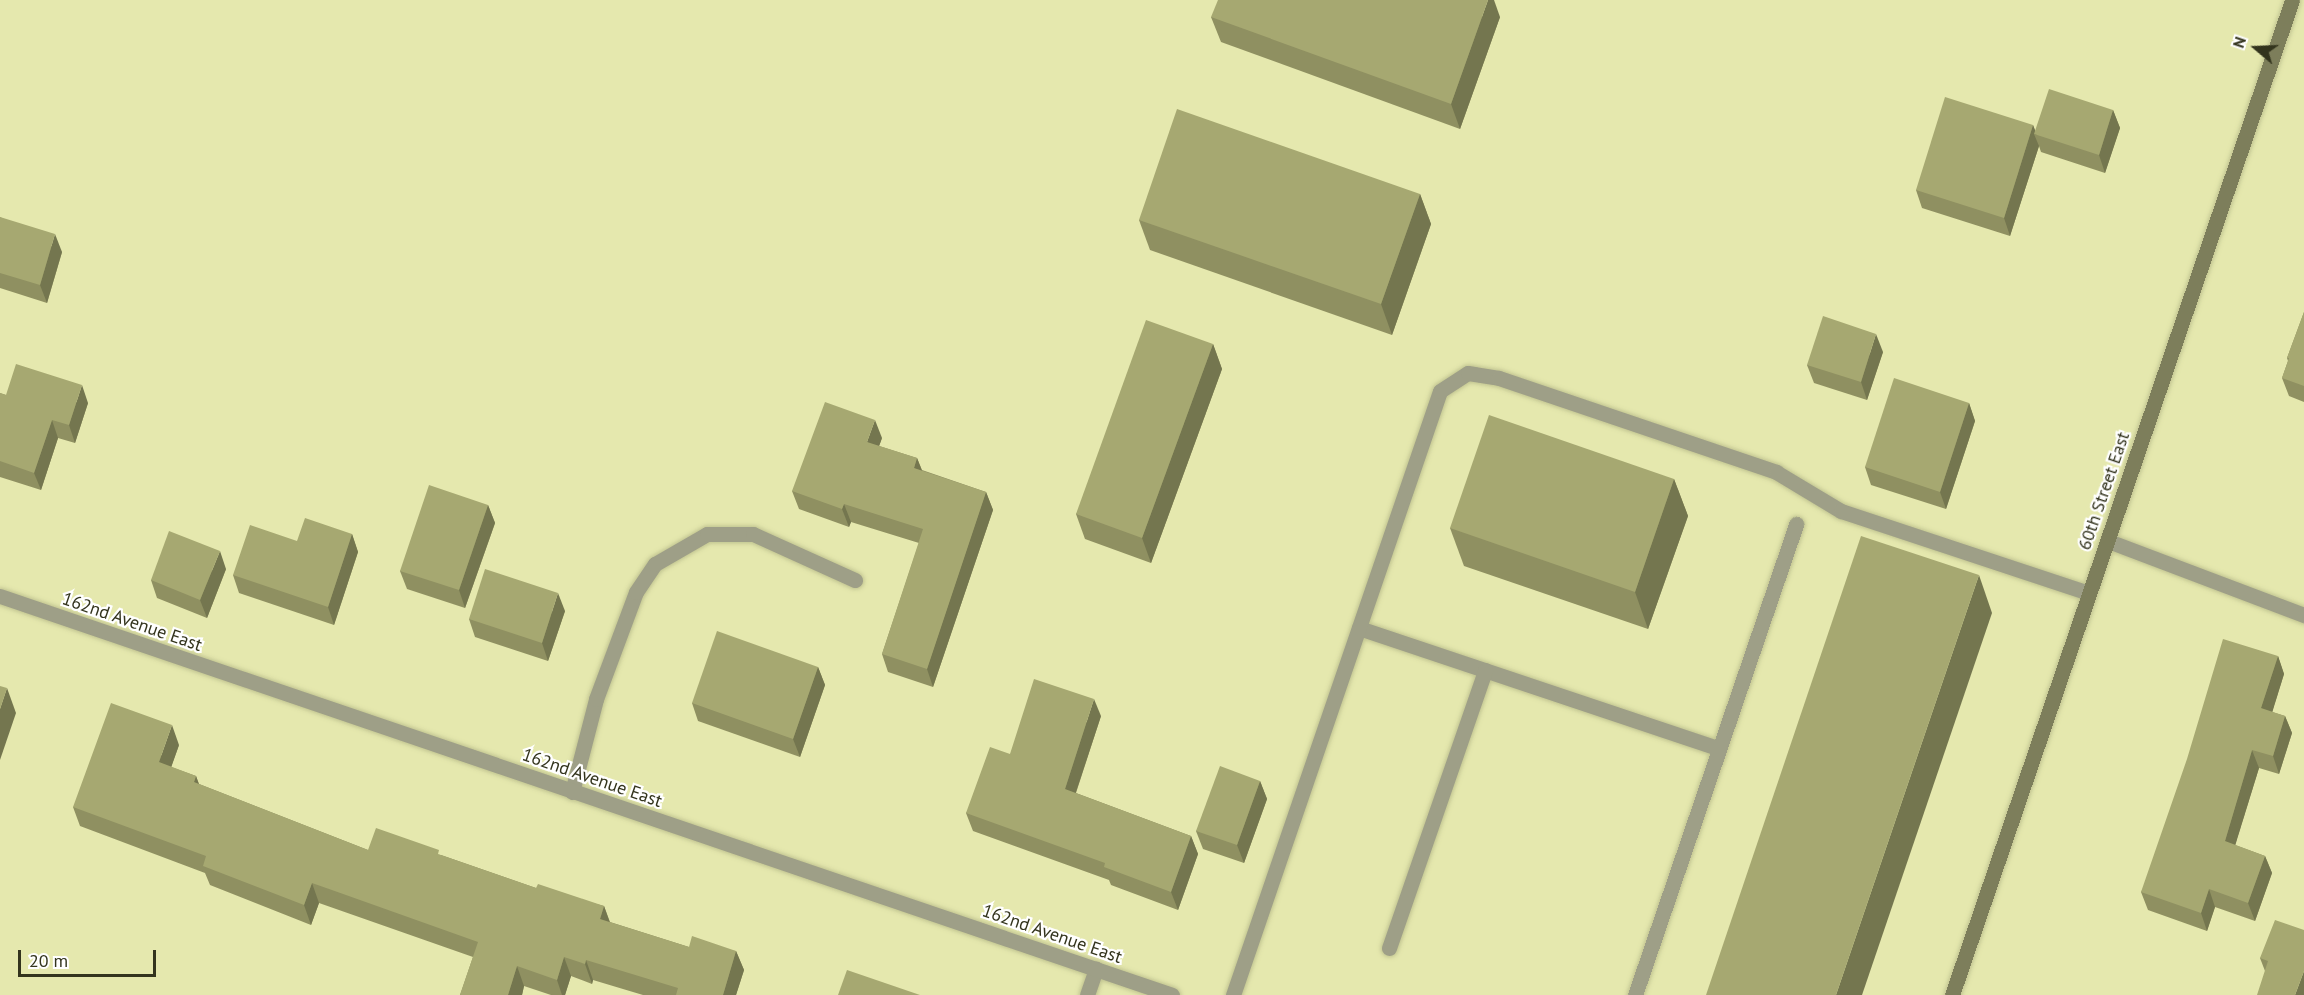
<!DOCTYPE html>
<html>
<head>
<meta charset="utf-8">
<style>
  body { margin:0 }
  #map { position:relative; width:2304px; height:995px; overflow:hidden; background:#e5e8ae; font-family:"PT Sans",sans-serif }
  div>[style] { position:absolute }
  .roads { filter:drop-shadow(0 0 2px #c1c491) drop-shadow(0 0 2px #c1c491) }
  .lane>* { height:15px; margin:-7.5px; padding:0 7.5px; transform-origin:7.5px; border-radius:7.5px; background:#9e9f87 }
  .street>* { height:15px; margin:-7.5px; padding:0 7.5px; transform-origin:7.5px; border-radius:7.5px; background:#9e9f87 }
  .secondary>* { height:15px; margin:-7.5px; padding:0 7.5px; transform-origin:7.5px; border-radius:7.5px; background:#7d7e5b }
  .wall>* { inset:0; background:#8f9061 }
  .shaded-wall>* { inset:0; background:#74764f }
  .building>* { inset:0; background:#a6a871 }
  span { translate:-50% -50%; white-space:nowrap; text-align:center; line-height:1.15; -webkit-text-stroke:4.5px #fff; paint-order:stroke }
  .street-label { font-size:18px; color:#33341d }
  .north { position:absolute; left:2226px; top:18px; width:60px; height:60px; -webkit-text-stroke:4px #fff; paint-order:stroke; rotate:289deg; font-size:16px; font-weight:700; line-height:24px; text-align:center; color:#33341d }
  .north::after { content:''; display:block; margin:auto; width:21px; height:27px; background:#33341d; clip-path:polygon(50% 0,100% 100%,50% 72%,0 100%) }
  .scale { position:absolute; left:18px; top:950px; width:138px; height:27px; box-sizing:border-box; border:3px solid #33341d; border-top:0; padding-left:8px; font-size:18px; line-height:21px; white-space:nowrap; color:#33341d; -webkit-text-stroke:4px #fff; paint-order:stroke }
</style>
</head>
<body>
<div id="map">
  <div class="roads">
    <div class="lane">
      <div style="left:2108px;top:541px;width:210px;rotate:20.7deg"></div>
      <div style="left:1359px;top:628px;width:378px;rotate:18.5deg"></div>
      <div style="left:572px;top:792px;width:96px;rotate:-75.5deg"></div>
      <div style="left:596px;top:699px;width:114px;rotate:-69.5deg"></div>
      <div style="left:636px;top:592px;width:34px;rotate:-56deg"></div>
      <div style="left:655px;top:564px;width:60px;rotate:-30deg"></div>
      <div style="left:707px;top:534px;width:46px"></div>
      <div style="left:753px;top:534px;width:112px;rotate:24.3deg"></div>
      <div style="left:1389px;top:948px;width:294px;rotate:-70.9deg"></div>
      <div style="left:1087px;top:995px;width:28px;rotate:-71deg"></div>
      <div style="left:1233px;top:995px;width:638px;rotate:-71.08deg"></div>
      <div style="left:1440px;top:391px;width:33px;rotate:-33deg"></div>
      <div style="left:1468px;top:373px;width:31px;rotate:9deg"></div>
      <div style="left:1499px;top:378px;width:293px;rotate:18.7deg"></div>
      <div style="left:1776px;top:472px;width:76px;rotate:31deg"></div>
      <div style="left:1841px;top:511px;width:261px;rotate:18.3deg"></div>
      <div style="left:1635px;top:995px;width:498px;rotate:-71.1deg"></div>
    </div>
    <div class="street">
      <div style="left:0;top:596px;width:1238px;rotate:18.8deg"></div>
    </div>
    <div class="secondary">
      <div style="left:1952px;top:995px;width:1051px;rotate:-71.13deg"></div>
    </div>
  </div>
  <div class="wall">
    <div style="clip-path:polygon(1211px 17px,1500px 17px,1460px 129px,1221px 42px)"></div>
    <div style="clip-path:polygon(2113px 110px,2120px 128px,2105px 173px,2041px 152px,2039px 146px,2010px 236px,1922px 208px,1916px 190px,2033px 125px,2035px 131px)"></div>
    <div style="clip-path:polygon(1420px 194px,1431px 224px,1392px 335px,1150px 250px,1139px 220px)"></div>
    <div style="clip-path:polygon(0 217px,62px 252px,47px 303px,0 288px)"></div>
    <div style="clip-path:polygon(2304px 312px,2304px 402px,2289px 396px,2282px 378px,2288px 361px,2287px 358px)"></div>
    <div style="clip-path:polygon(1213px 344px,1222px 369px,1151px 563px,1085px 539px,1076px 514px)"></div>
    <div style="clip-path:polygon(1883px 352px,1867px 400px,1814px 383px,1807px 365px)"></div>
    <div style="clip-path:polygon(0 393px,6px 395px,88px 403px,75px 443px,58px 438px,41px 490px,0 477px)"></div>
    <div style="clip-path:polygon(1969px 403px,1975px 421px,1946px 509px,1871px 485px,1865px 467px)"></div>
    <div style="clip-path:polygon(882px 438px,879px 446px,917px 458px,922px 470px,986px 492px,993px 510px,933px 687px,888px 672px,882px 654px,919px 543px,851px 522px,849px 527px,799px 509px,792px 491px)"></div>
    <div style="clip-path:polygon(1674px 479px,1688px 516px,1648px 629px,1464px 566px,1450px 528px)"></div>
    <div style="clip-path:polygon(488px 505px,495px 523px,465px 608px,407px 589px,400px 571px)"></div>
    <div style="clip-path:polygon(352px 534px,358px 552px,334px 625px,239px 593px,233px 575px,297px 541px)"></div>
    <div style="clip-path:polygon(226px 569px,207px 618px,157px 598px,151px 580px)"></div>
    <div style="clip-path:polygon(565px 611px,548px 661px,475px 637px,469px 619px)"></div>
    <div style="clip-path:polygon(2278px 656px,2284px 674px,2272px 712px,2285px 716px,2292px 733px,2279px 774px,2259px 768px,2235px 845px,2265px 856px,2272px 873px,2255px 921px,2215px 907px,2207px 931px,2148px 910px,2141px 892px)"></div>
    <div style="clip-path:polygon(818px 667px,825px 685px,800px 757px,698px 721px,692px 703px)"></div>
    <div style="clip-path:polygon(1101px 716px,1076px 793px,1191px 836px,1198px 854px,1178px 910px,1111px 885px,1109px 880px,973px 831px,966px 813px,1010px 754px)"></div>
    <div style="clip-path:polygon(179px 745px,171px 767px,196px 776px,199px 784px,368px 850px,441px 855px,536px 888px,604px 906px,610px 922px,689px 947px,736px 951px,744px 970px,736px 995px,643px 995px,593px 980px,592px 984px,571px 976px,565px 995px,551px 995px,524px 986px,522px 995px,460px 995px,473px 957px,319px 903px,311px 925px,210px 885px,205px 873px,80px 826px,73px 807px)"></div>
    <div style="clip-path:polygon(1260px 781px,1267px 799px,1244px 863px,1203px 849px,1196px 831px)"></div>
    <div style="clip-path:polygon(2304px 930px,2265px 971px,2260px 958px)"></div>
  </div>
  <div class="shaded-wall">
    <div style="clip-path:polygon(1488px 0,1494px 0,1500px 17px,1460px 129px,1451px 104px)"></div>
    <div style="clip-path:polygon(2113px 110px,2120px 128px,2105px 173px,2099px 155px)"></div>
    <div style="clip-path:polygon(2033px 125px,2037px 135px,2034px 134px,2039px 146px,2010px 236px,2004px 218px)"></div>
    <div style="clip-path:polygon(1420px 194px,1431px 224px,1392px 335px,1381px 304px)"></div>
    <div style="clip-path:polygon(55px 234px,62px 252px,47px 303px,40px 285px)"></div>
    <div style="clip-path:polygon(1876px 334px,1883px 352px,1867px 400px,1861px 382px)"></div>
    <div style="clip-path:polygon(1213px 344px,1222px 369px,1151px 563px,1142px 538px)"></div>
    <div style="clip-path:polygon(82px 385px,88px 403px,75px 443px,69px 425px)"></div>
    <div style="clip-path:polygon(1969px 403px,1975px 421px,1946px 509px,1940px 492px)"></div>
    <div style="clip-path:polygon(52px 420px,58px 438px,41px 490px,34px 473px)"></div>
    <div style="clip-path:polygon(875px 420px,882px 438px,874px 460px,867px 442px)"></div>
    <div style="clip-path:polygon(917px 458px,924px 476px,914px 468px)"></div>
    <div style="clip-path:polygon(1674px 479px,1688px 516px,1648px 629px,1635px 592px)"></div>
    <div style="clip-path:polygon(986px 492px,993px 510px,933px 687px,927px 669px)"></div>
    <div style="clip-path:polygon(844px 504px,851px 522px,849px 527px,842px 509px)"></div>
    <div style="clip-path:polygon(488px 505px,495px 523px,465px 608px,459px 590px)"></div>
    <div style="clip-path:polygon(352px 534px,358px 552px,334px 625px,328px 607px)"></div>
    <div style="clip-path:polygon(220px 551px,226px 569px,207px 618px,200px 600px)"></div>
    <div style="clip-path:polygon(1979px 575px,1992px 613px,1862px 995px,1836px 995px)"></div>
    <div style="clip-path:polygon(558px 593px,565px 611px,548px 661px,542px 643px)"></div>
    <div style="clip-path:polygon(2278px 656px,2284px 674px,2268px 726px,2261px 708px)"></div>
    <div style="clip-path:polygon(818px 667px,825px 685px,800px 757px,793px 739px)"></div>
    <div style="clip-path:polygon(7px 688px,16px 713px,0 760px,0 709px)"></div>
    <div style="clip-path:polygon(1094px 699px,1101px 716px,1071px 807px,1065px 789px)"></div>
    <div style="clip-path:polygon(2285px 716px,2292px 733px,2279px 774px,2273px 756px)"></div>
    <div style="clip-path:polygon(172px 725px,179px 745px,166px 782px,159px 762px)"></div>
    <div style="clip-path:polygon(2252px 750px,2259px 768px,2231px 859px,2225px 841px)"></div>
    <div style="clip-path:polygon(196px 776px,203px 796px,194px 782px)"></div>
    <div style="clip-path:polygon(1260px 781px,1267px 799px,1244px 863px,1237px 845px)"></div>
    <div style="clip-path:polygon(1191px 836px,1198px 854px,1178px 910px,1171px 892px)"></div>
    <div style="clip-path:polygon(2265px 856px,2272px 873px,2255px 921px,2248px 903px)"></div>
    <div style="clip-path:polygon(312px 883px,319px 903px,311px 925px,304px 905px)"></div>
    <div style="clip-path:polygon(2209px 889px,2215px 907px,2207px 931px,2201px 913px)"></div>
    <div style="clip-path:polygon(604px 906px,611px 926px,600px 919px)"></div>
    <div style="clip-path:polygon(736px 951px,744px 970px,736px 995px,723px 995px)"></div>
    <div style="clip-path:polygon(564px 957px,571px 976px,565px 995px,562px 995px,557px 980px)"></div>
    <div style="clip-path:polygon(586px 960px,593px 980px,592px 984px,585px 964px)"></div>
    <div style="clip-path:polygon(517px 966px,524px 986px,522px 995px,508px 995px)"></div>
    <div style="clip-path:polygon(2304px 971px,2304px 995px,2295px 995px)"></div>
  </div>
  <div class="building">
    <div style="clip-path:polygon(1218px 0,1488px 0,1451px 104px,1211px 17px)"></div>
    <div style="clip-path:polygon(2049px 89px,2113px 110px,2099px 155px,2034px 134px)"></div>
    <div style="clip-path:polygon(1945px 97px,2033px 125px,2004px 218px,1916px 190px)"></div>
    <div style="clip-path:polygon(1177px 109px,1420px 194px,1381px 304px,1139px 220px)"></div>
    <div style="clip-path:polygon(0 217px,55px 234px,40px 285px,0 273px)"></div>
    <div style="clip-path:polygon(2304px 312px,2304px 386px,2282px 378px,2289px 358px,2287px 358px)"></div>
    <div style="clip-path:polygon(1823px 316px,1876px 334px,1861px 382px,1807px 365px)"></div>
    <div style="clip-path:polygon(1146px 320px,1213px 344px,1142px 538px,1076px 514px)"></div>
    <div style="clip-path:polygon(16px 364px,82px 385px,69px 425px,52px 420px,34px 473px,0 461px,0 393px,6px 395px)"></div>
    <div style="clip-path:polygon(1894px 378px,1969px 403px,1940px 492px,1865px 467px)"></div>
    <div style="clip-path:polygon(825px 402px,875px 420px,867px 442px,917px 458px,914px 468px,986px 492px,927px 669px,882px 654px,923px 529px,844px 504px,842px 509px,792px 491px)"></div>
    <div style="clip-path:polygon(1489px 415px,1674px 479px,1635px 592px,1450px 528px)"></div>
    <div style="clip-path:polygon(429px 485px,488px 505px,459px 590px,400px 571px)"></div>
    <div style="clip-path:polygon(305px 518px,352px 534px,328px 607px,233px 575px,250px 525px,297px 541px)"></div>
    <div style="clip-path:polygon(169px 531px,220px 551px,200px 600px,151px 580px)"></div>
    <div style="clip-path:polygon(1861px 536px,1979px 575px,1836px 995px,1706px 995px)"></div>
    <div style="clip-path:polygon(485px 569px,558px 593px,542px 643px,469px 619px)"></div>
    <div style="clip-path:polygon(717px 631px,818px 667px,793px 739px,692px 703px)"></div>
    <div style="clip-path:polygon(2223px 639px,2278px 656px,2261px 708px,2285px 716px,2273px 756px,2252px 750px,2225px 841px,2265px 856px,2248px 903px,2209px 889px,2201px 913px,2141px 892px,2187px 759px)"></div>
    <div style="clip-path:polygon(1034px 679px,1094px 699px,1065px 789px,1191px 836px,1171px 892px,1104px 867px,1105px 863px,966px 813px,990px 747px,1010px 754px)"></div>
    <div style="clip-path:polygon(0 686px,7px 688px,0 709px)"></div>
    <div style="clip-path:polygon(111px 703px,172px 725px,159px 762px,196px 776px,194px 782px,368px 850px,376px 828px,439px 850px,438px 854px,536px 888px,538px 884px,604px 906px,600px 919px,689px 947px,692px 936px,736px 951px,723px 995px,676px 995px,678px 988px,586px 960px,585px 964px,564px 957px,557px 980px,517px 966px,508px 995px,460px 995px,478px 942px,312px 883px,304px 905px,203px 866px,206px 856px,73px 807px)"></div>
    <div style="clip-path:polygon(1220px 766px,1260px 781px,1237px 845px,1196px 831px)"></div>
    <div style="clip-path:polygon(2275px 920px,2304px 930px,2304px 971px,2295px 995px,2257px 995px,2268px 961px,2260px 958px)"></div>
    <div style="clip-path:polygon(847px 970px,920px 995px,838px 995px)"></div>
  </div>
  <div class="street-label">
    <span style="left:2104px;top:491px;rotate:-71deg">60th Street East</span>
    <span style="left:132px;top:622px;rotate:19deg">162nd Avenue East</span>
    <span style="left:592px;top:778px;rotate:19deg">162nd Avenue East</span>
    <span style="left:1052px;top:934px;rotate:19deg">162nd Avenue East</span>
  </div>
  <div class="north">N</div>
  <div class="scale">20 m</div>
</div>
</body>
</html>
